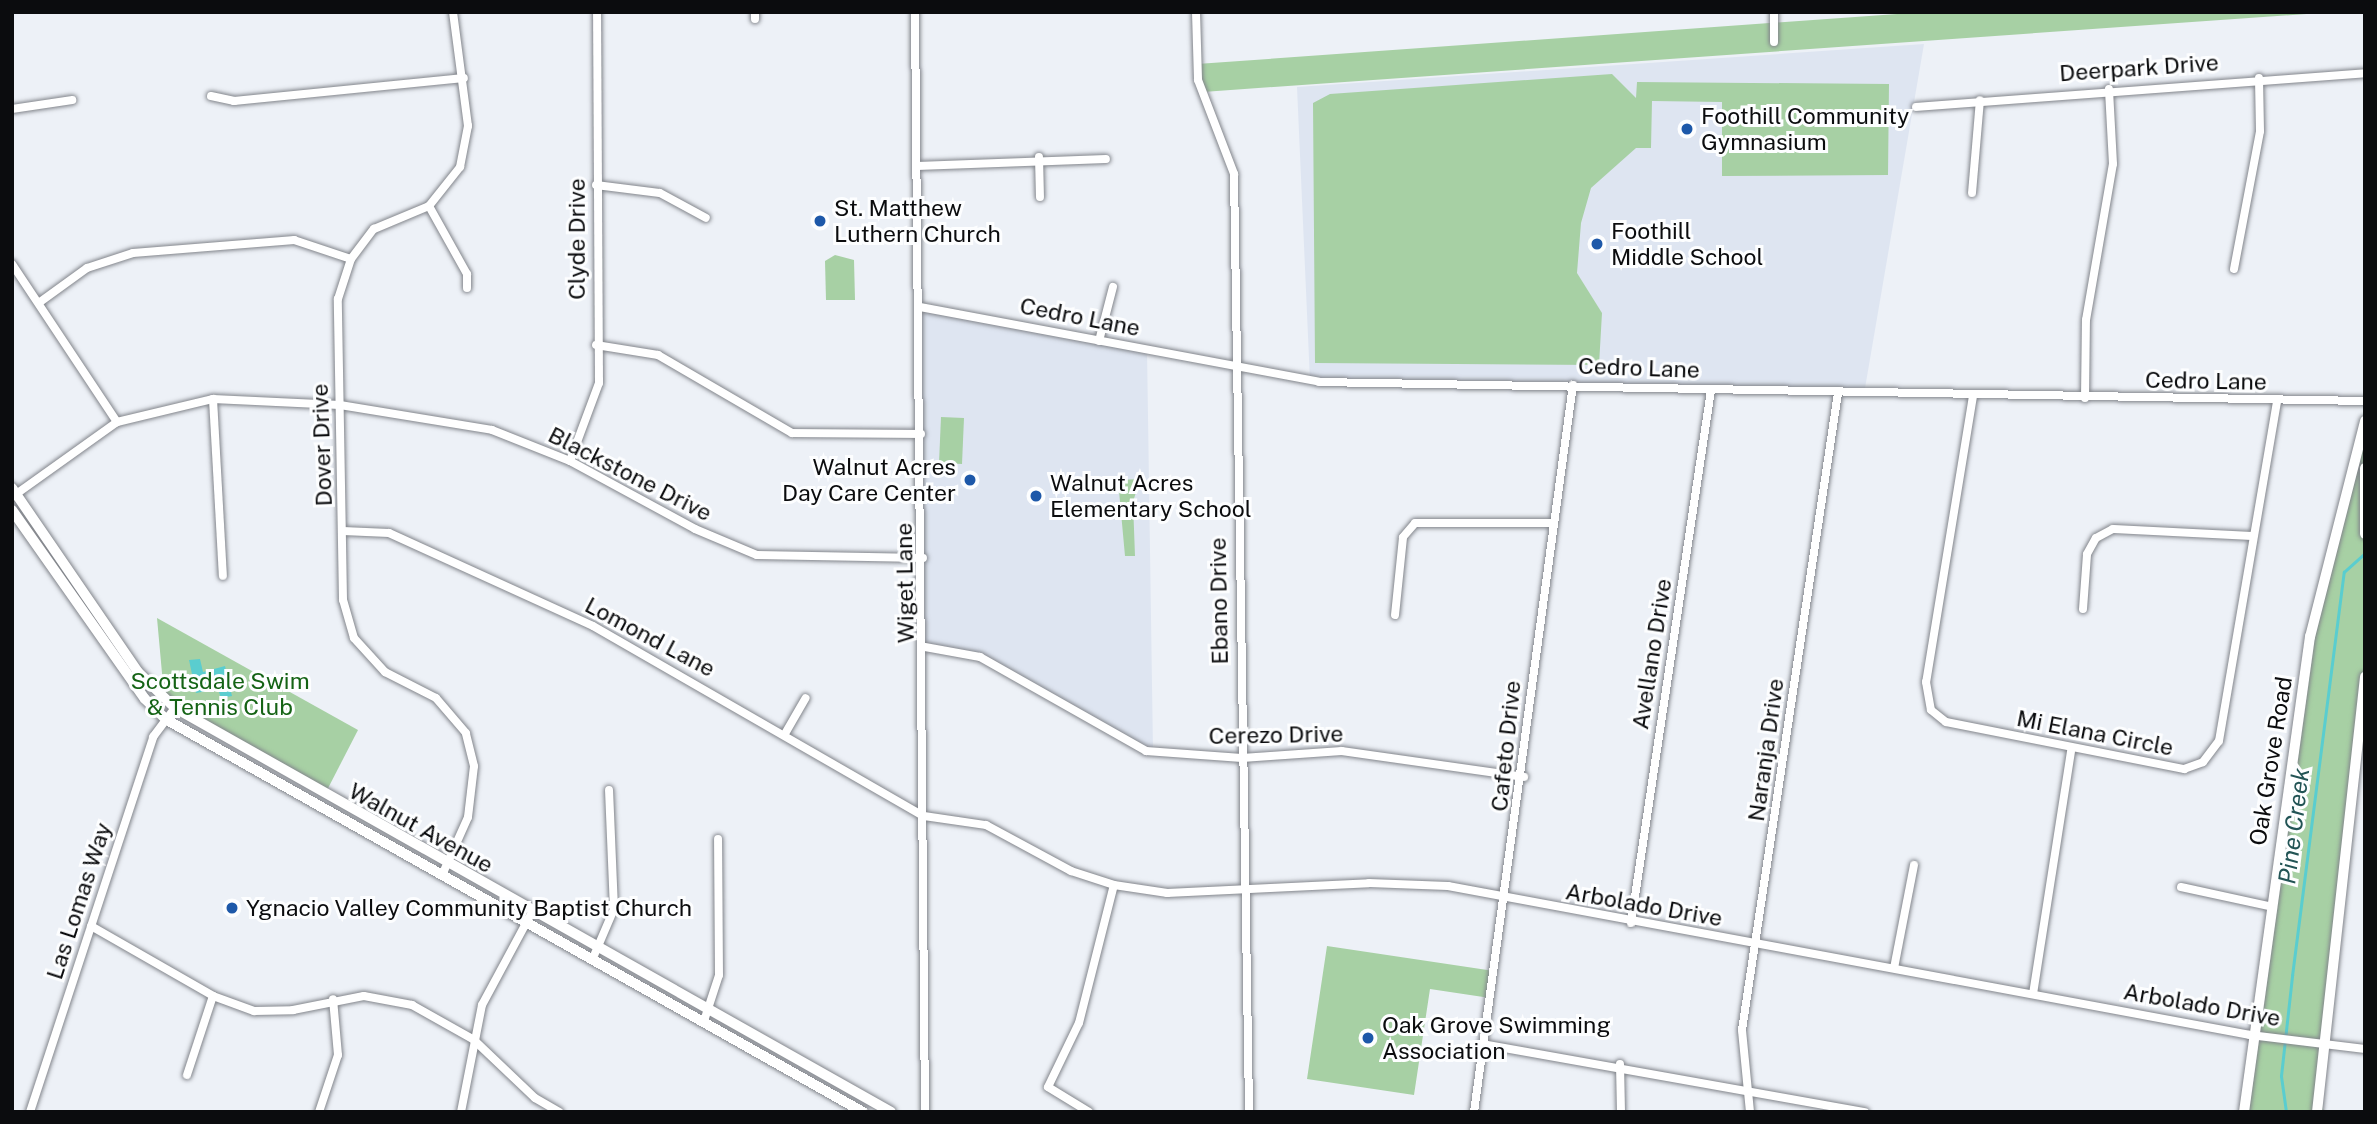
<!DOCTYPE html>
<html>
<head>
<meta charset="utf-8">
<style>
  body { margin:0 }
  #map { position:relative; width:2377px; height:1124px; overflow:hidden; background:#edf1f7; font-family:"Public Sans",sans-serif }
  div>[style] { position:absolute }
  .built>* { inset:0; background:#dee5f1 }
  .green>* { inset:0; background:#a7d0a4 }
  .water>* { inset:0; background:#5acdcf }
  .stream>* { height:2.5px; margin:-1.25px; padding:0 1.25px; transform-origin:1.25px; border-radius:1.25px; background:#5acdcf }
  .roads { filter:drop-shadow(0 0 2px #82858b) drop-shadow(0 0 2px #82858b) }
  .minor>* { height:8px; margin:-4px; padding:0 4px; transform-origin:4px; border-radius:4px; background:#fff }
  .tertiary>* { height:10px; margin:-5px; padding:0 5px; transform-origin:5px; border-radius:5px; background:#fff }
  .dots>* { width:19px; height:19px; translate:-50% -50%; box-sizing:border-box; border:4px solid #fdfeff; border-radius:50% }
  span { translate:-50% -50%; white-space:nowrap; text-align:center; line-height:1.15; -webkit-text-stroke:6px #fdfeff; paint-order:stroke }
  .street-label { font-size:23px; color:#0b0c0e }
  .poi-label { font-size:23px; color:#0b0c0e }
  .left { translate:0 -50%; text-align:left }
  .right { translate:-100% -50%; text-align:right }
  .park-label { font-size:23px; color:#146315 }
  .water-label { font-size:24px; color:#225455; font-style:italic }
  .frame { position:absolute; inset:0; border:14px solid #0b0c0e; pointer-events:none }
</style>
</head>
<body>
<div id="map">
  <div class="built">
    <div style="clip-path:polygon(1924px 44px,1864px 394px,1310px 381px,1297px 87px)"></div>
    <div style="clip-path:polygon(920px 307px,1147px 349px,1153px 751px,980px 657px,925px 647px)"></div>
  </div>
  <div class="green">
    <div style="clip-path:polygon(1925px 12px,2334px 12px,1203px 92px,1197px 64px)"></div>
    <div style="clip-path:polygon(1612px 74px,1636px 98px,1637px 82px,1889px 84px,1888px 175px,1722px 176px,1722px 102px,1652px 101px,1651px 148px,1636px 148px,1591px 188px,1581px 223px,1577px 273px,1602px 313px,1599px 365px,1315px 363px,1313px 103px,1330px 94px)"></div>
    <div style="clip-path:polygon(835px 255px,854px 260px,855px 300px,826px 300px,825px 261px)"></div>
    <div style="clip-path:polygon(941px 417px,964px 418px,962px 464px,939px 463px)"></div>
    <div style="clip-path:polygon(2365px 421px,2365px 677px,2317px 1086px,2324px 1112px,2244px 1112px,2310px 637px)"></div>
    <div style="clip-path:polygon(1140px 479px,1133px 502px,1135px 556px,1125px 556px,1118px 480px)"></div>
    <div style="clip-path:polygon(157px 618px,358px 730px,324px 796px,164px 695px)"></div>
    <div style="clip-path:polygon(1327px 946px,1494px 971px,1490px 998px,1430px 989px,1414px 1095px,1307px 1079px)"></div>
  </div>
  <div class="water">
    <div style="clip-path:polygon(200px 659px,203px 672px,225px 666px,232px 696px,221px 698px,218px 689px,196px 693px,189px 660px)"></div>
  </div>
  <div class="stream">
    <div style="left:2286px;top:1112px;width:36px;rotate:-98deg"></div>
    <div style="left:2281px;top:1076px;width:101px;rotate:-83.7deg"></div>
    <div style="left:2292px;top:976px;width:407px;rotate:-82.7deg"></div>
    <div style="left:2344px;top:572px;width:28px;rotate:-42deg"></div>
  </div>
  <div class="roads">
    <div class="minor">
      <div style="left:755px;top:12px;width:7px;rotate:90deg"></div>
      <div style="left:915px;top:12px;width:1100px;rotate:89.48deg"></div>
      <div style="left:1196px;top:12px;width:68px;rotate:88.3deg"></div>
      <div style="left:1198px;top:80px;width:101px;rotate:69deg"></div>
      <div style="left:1234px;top:174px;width:938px;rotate:89.08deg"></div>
      <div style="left:1774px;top:12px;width:30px;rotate:90deg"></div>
      <div style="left:211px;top:96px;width:24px;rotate:12deg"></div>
      <div style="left:234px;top:101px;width:231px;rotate:-5.7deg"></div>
      <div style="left:1916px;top:107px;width:450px;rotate:-4.3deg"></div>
      <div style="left:12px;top:109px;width:61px;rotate:-8.5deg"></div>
      <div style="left:1039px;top:157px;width:40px;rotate:88.6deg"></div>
      <div style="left:917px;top:166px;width:189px;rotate:-2.1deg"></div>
      <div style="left:596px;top:185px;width:64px;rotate:7.1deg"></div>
      <div style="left:660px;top:193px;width:52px;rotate:28.5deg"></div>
      <div style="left:1972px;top:193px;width:93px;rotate:-85.1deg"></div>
      <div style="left:429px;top:206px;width:78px;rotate:60.8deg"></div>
      <div style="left:467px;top:274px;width:14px;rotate:90deg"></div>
      <div style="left:12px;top:264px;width:190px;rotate:56.4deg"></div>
      <div style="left:2234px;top:269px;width:140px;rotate:-79.3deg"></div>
      <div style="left:2260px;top:131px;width:53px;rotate:-91.1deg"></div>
      <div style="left:40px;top:302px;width:58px;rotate:-35.9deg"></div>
      <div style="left:87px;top:268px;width:48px;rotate:-18.1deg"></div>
      <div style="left:133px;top:253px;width:162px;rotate:-4.6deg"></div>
      <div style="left:294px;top:240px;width:60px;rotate:18.4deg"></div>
      <div style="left:920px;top:307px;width:406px;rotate:10.6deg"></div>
      <div style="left:1319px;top:382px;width:1046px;rotate:1.04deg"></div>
      <div style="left:1099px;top:341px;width:56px;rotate:-75.5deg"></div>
      <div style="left:596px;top:345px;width:63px;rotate:9.2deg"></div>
      <div style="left:658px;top:355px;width:155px;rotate:30.2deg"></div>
      <div style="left:792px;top:433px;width:129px;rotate:0.4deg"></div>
      <div style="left:1973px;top:396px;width:290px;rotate:99.3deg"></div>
      <div style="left:1926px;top:682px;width:28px;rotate:80deg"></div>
      <div style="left:1931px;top:710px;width:19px;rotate:39deg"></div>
      <div style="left:1946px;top:722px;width:243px;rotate:11.2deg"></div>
      <div style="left:2184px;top:769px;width:20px;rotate:-20deg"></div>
      <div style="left:2203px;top:762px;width:26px;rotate:-53deg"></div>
      <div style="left:2219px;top:741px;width:345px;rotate:-80.3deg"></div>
      <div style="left:2085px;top:398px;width:78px;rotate:-89.3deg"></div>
      <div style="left:2086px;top:320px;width:158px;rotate:-80.2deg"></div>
      <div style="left:2113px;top:164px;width:75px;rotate:-93.1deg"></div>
      <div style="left:213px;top:399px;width:177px;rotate:86.8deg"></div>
      <div style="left:570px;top:461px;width:83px;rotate:-69.6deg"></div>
      <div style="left:599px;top:383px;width:371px;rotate:-90.3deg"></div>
      <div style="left:12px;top:497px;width:129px;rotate:-35.5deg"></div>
      <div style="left:117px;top:422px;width:99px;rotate:-13.5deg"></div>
      <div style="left:213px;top:399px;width:127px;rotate:2.7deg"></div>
      <div style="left:340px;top:405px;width:154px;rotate:9.3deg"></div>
      <div style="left:492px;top:430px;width:84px;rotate:21.7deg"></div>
      <div style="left:570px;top:461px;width:142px;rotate:28.5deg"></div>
      <div style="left:695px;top:529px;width:67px;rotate:22.8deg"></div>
      <div style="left:757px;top:555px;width:166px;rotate:1deg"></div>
      <div style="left:343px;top:531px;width:46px;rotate:2.5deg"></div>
      <div style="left:389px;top:533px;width:224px;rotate:24.5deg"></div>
      <div style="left:593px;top:626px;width:382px;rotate:29.9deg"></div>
      <div style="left:924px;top:816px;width:63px;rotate:8.3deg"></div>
      <div style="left:986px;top:825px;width:97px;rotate:28.4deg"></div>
      <div style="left:1071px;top:871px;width:45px;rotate:18deg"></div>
      <div style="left:1114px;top:885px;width:54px;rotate:8.6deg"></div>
      <div style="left:1167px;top:893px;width:202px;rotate:-2.8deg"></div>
      <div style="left:1369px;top:883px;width:79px;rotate:2.2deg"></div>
      <div style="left:1448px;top:886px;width:816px;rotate:10.52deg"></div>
      <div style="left:2250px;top:1035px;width:116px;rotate:6.9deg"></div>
      <div style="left:2083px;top:609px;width:55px;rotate:-85.8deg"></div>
      <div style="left:2087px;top:554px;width:18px;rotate:-61deg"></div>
      <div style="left:2096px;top:538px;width:19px;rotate:-28deg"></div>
      <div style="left:2113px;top:529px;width:140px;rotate:2.9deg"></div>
      <div style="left:1395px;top:615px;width:78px;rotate:-84.1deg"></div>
      <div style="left:1403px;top:537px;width:18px;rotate:-49deg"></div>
      <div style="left:1415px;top:523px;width:139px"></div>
      <div style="left:925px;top:647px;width:56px;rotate:10.3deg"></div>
      <div style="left:980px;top:657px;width:191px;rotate:29.5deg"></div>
      <div style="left:1146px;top:751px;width:96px;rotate:4.2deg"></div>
      <div style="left:1242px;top:758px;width:100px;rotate:-4deg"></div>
      <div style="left:1342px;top:751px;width:184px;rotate:8.1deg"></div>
      <div style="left:786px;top:732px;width:39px;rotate:-60deg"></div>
      <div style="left:443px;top:873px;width:61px;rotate:-65.9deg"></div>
      <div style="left:468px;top:817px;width:51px;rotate:-83.3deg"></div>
      <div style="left:474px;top:766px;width:34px;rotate:-104deg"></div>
      <div style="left:466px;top:733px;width:46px;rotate:-130.6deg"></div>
      <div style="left:436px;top:698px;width:57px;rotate:-153deg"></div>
      <div style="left:385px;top:672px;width:46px;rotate:-132.4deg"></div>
      <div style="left:354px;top:638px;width:40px;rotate:-106deg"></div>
      <div style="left:343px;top:600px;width:301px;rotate:-91deg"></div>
      <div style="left:338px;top:299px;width:42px;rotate:-72deg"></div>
      <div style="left:351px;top:259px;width:38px;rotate:-53deg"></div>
      <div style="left:374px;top:229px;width:60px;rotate:-22.7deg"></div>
      <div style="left:429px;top:206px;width:50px;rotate:-51.5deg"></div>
      <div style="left:460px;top:167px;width:42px;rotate:-79deg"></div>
      <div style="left:468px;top:126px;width:115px;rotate:-97.5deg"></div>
      <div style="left:2181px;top:887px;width:89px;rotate:12.3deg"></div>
      <div style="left:1631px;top:923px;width:539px;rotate:-81.46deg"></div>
      <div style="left:91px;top:926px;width:141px;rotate:29.8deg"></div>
      <div style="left:213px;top:996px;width:44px;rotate:20.1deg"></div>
      <div style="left:254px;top:1011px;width:39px;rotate:-1deg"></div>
      <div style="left:293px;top:1010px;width:72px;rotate:-11.2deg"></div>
      <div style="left:364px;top:996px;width:49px;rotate:10.6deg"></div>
      <div style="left:412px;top:1005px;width:71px;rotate:29.4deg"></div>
      <div style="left:474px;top:1040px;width:84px;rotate:43.6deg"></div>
      <div style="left:535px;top:1098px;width:28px;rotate:30deg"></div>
      <div style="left:593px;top:958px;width:53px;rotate:-66.8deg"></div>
      <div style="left:614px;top:909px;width:119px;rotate:-92.4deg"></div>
      <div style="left:1894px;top:968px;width:105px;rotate:-79deg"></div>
      <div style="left:2033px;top:994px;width:246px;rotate:-81.1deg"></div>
      <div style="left:704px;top:1021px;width:48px;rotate:-71.9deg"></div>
      <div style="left:719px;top:975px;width:136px;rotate:-90.4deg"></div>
      <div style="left:1482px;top:1044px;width:389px;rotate:10.1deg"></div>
      <div style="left:1620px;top:1064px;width:48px;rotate:88.8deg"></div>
      <div style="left:187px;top:1075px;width:83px;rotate:-71.8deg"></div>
      <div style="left:30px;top:1112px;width:395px;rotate:-71.8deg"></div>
      <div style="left:153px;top:737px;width:36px;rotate:-53deg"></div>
      <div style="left:319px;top:1112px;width:60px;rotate:-71.6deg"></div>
      <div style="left:338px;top:1055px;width:56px;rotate:-95.1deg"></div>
      <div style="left:461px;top:1112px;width:109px;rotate:-78.9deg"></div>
      <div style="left:482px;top:1005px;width:106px;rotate:-61.7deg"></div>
      <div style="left:1089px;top:1112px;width:48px;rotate:-148.6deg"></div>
      <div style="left:1048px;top:1087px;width:71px;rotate:-64.2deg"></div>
      <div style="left:1079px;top:1023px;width:142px;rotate:-75.8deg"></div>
      <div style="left:1474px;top:1112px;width:734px;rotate:-82.25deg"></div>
      <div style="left:1750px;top:1112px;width:82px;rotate:-95.6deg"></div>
      <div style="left:1742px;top:1030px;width:644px;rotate:-81.43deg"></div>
    </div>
    <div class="tertiary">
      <div style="left:2365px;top:468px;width:66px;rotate:90deg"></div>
      <div style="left:12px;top:488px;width:223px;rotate:55.6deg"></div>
      <div style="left:138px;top:672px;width:52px;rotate:44.2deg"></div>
      <div style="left:175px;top:708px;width:822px;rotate:29.43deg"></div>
      <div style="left:12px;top:510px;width:231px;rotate:54.9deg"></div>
      <div style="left:145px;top:699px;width:30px;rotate:44deg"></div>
      <div style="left:167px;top:720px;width:799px;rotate:29.39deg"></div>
      <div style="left:2244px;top:1112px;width:480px;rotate:-82.1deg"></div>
      <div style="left:2310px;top:637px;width:223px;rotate:-75.7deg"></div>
      <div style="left:2317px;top:1112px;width:438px;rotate:-83.7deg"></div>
    </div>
  </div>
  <div class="dots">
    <div style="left:1687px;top:129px;background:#1d58a9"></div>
    <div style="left:820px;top:221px;background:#1d58a9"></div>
    <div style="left:1597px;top:244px;background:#1d58a9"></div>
    <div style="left:970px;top:480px;background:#1d58a9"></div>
    <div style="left:1036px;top:496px;background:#1d58a9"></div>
    <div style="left:232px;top:908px;background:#1d58a9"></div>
    <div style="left:1368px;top:1038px;background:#1d58a9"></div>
  </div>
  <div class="street-label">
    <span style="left:2139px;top:68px;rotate:-4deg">Deerpark Drive</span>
    <span style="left:577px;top:239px;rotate:-90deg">Clyde Drive</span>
    <span style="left:1080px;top:317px;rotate:11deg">Cedro Lane</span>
    <span style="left:1639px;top:368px;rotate:2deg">Cedro Lane</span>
    <span style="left:2206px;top:381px;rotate:1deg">Cedro Lane</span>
    <span style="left:322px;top:445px;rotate:-92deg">Dover Drive</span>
    <span style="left:630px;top:474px;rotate:27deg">Blackstone Drive</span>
    <span style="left:905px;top:583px;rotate:-91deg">Wiget Lane</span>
    <span style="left:1219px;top:601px;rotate:-91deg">Ebano Drive</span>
    <span style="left:650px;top:637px;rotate:28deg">Lomond Lane</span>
    <span style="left:1652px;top:654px;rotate:-81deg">Avellano Drive</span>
    <span style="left:2095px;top:733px;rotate:11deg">Mi Elana Circle</span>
    <span style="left:1276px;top:735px;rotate:-1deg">Cerezo Drive</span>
    <span style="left:1506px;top:746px;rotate:-84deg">Cafeto Drive</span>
    <span style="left:1766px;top:750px;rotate:-82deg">Naranja Drive</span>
    <span style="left:2271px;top:761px;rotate:-81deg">Oak Grove Road</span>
    <span style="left:421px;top:828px;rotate:29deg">Walnut Avenue</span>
    <span style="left:79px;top:901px;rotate:-72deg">Las Lomas Way</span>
    <span style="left:1644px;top:905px;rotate:10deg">Arbolado Drive</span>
    <span style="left:2202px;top:1005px;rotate:10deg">Arbolado Drive</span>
  </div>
  <div class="poi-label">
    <span class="left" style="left:1701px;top:129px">Foothill Community<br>Gymnasium</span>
    <span class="left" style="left:834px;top:221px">St. Matthew<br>Luthern Church</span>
    <span class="left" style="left:1611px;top:244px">Foothill<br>Middle School</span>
    <span class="right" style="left:956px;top:480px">Walnut Acres<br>Day Care Center</span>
    <span class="left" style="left:1050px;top:496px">Walnut Acres<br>Elementary School</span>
    <span class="left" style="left:246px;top:908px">Ygnacio Valley Community Baptist Church</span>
    <span class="left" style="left:1382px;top:1038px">Oak Grove Swimming<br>Association</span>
  </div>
  <div class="park-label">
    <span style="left:220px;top:694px">Scottsdale Swim<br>&amp; Tennis Club</span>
  </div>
  <div class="water-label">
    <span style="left:2294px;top:826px;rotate:-83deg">Pine Creek</span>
  </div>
  <div class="frame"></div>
</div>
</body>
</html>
